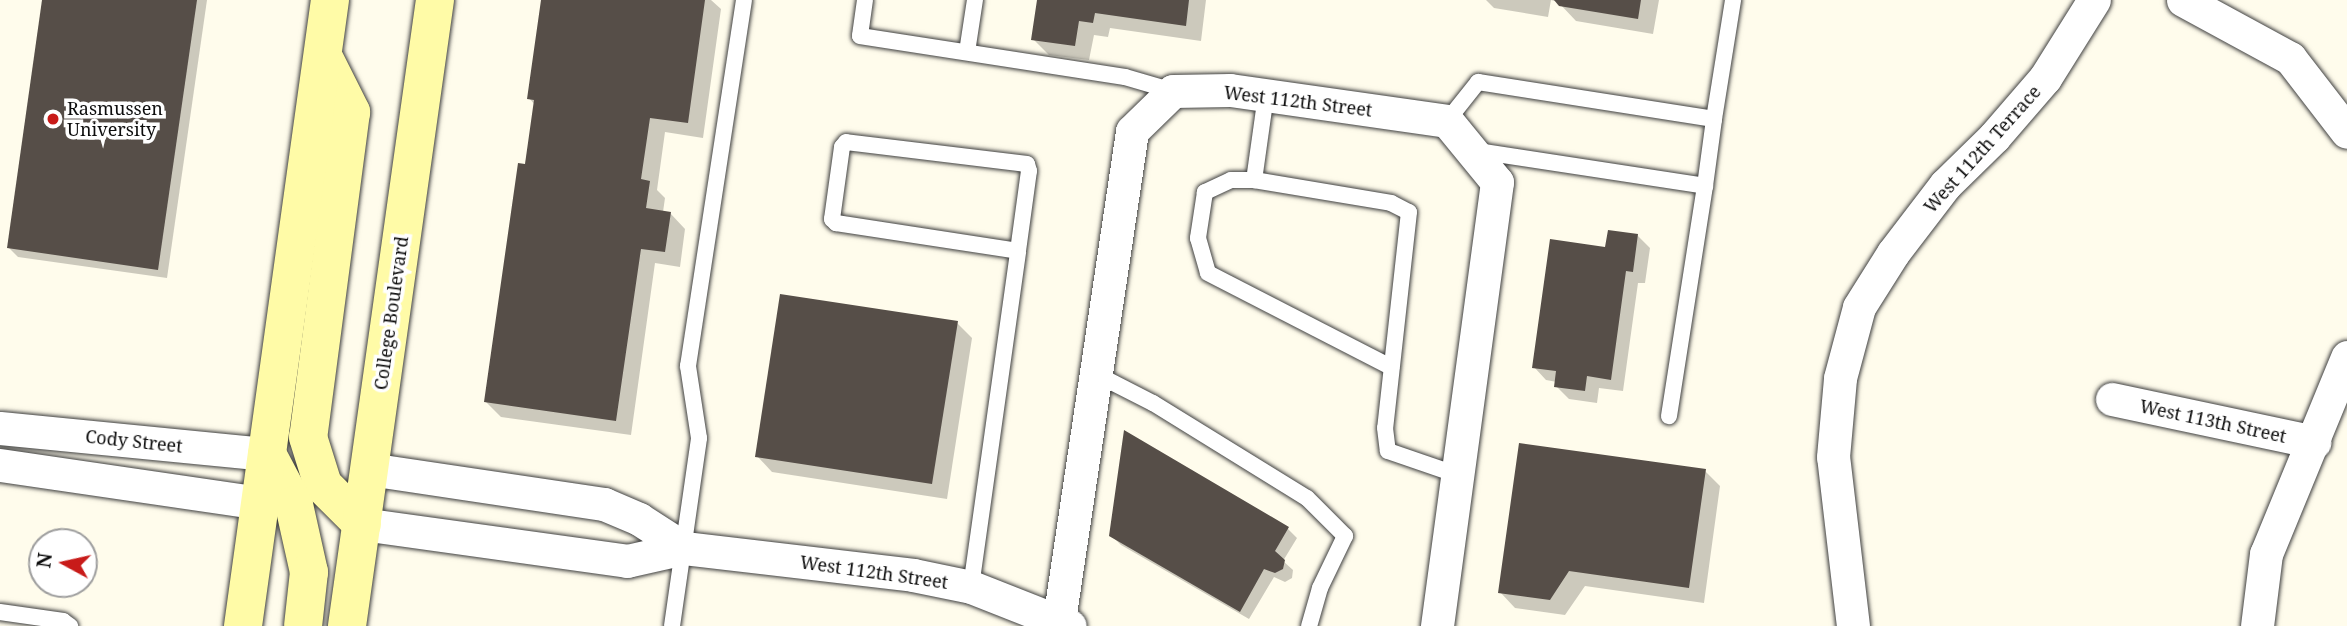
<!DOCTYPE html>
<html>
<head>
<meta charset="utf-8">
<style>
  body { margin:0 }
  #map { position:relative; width:2347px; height:626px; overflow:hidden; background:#fffcec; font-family:"Noto Serif",serif }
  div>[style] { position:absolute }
  .shadow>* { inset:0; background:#0003 }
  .building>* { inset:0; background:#564e48 }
  .roads { filter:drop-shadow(0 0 2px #404040) drop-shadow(0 0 2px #404040) }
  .lane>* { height:16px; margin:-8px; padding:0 8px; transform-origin:8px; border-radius:8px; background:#fff }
  .street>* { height:33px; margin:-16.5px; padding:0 16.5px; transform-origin:16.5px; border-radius:16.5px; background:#fff }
  .secondary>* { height:38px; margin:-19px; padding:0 19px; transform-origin:19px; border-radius:19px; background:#fffba7 }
  .dots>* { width:19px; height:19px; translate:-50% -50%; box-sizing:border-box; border:4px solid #fff; border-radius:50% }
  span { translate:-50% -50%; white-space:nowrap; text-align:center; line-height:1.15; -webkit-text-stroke:7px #fff; paint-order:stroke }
  .street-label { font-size:18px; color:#0d0d0d }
  .poi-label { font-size:18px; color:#0d0d0d }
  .left { translate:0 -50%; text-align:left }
  .north { position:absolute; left:28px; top:528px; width:70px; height:70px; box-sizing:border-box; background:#fff; border:2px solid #9e9e9e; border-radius:50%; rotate:278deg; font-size:19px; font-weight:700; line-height:28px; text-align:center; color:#0d0d0d }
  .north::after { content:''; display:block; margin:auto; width:24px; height:32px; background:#c81b19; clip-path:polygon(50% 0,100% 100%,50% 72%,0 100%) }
</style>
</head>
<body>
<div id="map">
  <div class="shadow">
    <div style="clip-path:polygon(44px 0,207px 0,167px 278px,18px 257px,9px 248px)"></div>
    <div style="clip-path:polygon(542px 0,711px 0,721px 9px,703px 138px,665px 132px,657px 190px,665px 198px,663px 212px,670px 213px,685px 229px,680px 267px,655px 263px,631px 435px,501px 417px,486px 402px,535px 105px,529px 98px)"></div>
    <div style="clip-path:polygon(1039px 0,1206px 0,1201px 41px,1110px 28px,1108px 37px,1094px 35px,1089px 60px,1049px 55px,1033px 39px)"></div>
    <div style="clip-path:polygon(1486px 0,1659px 0,1653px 34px,1576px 21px,1558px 2px,1551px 0,1548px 17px,1494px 8px)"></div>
    <div style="clip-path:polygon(1637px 235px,1650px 248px,1645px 283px,1638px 283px,1623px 391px,1599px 388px,1597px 403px,1569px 399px,1556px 386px,1557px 382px,1546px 380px,1534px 367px,1607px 249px)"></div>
    <div style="clip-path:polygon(957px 323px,972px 338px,947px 499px,772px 472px,757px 456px)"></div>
    <div style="clip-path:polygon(1705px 471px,1720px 486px,1704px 603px,1585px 586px,1565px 615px,1515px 608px,1500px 592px)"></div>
    <div style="clip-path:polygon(1288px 529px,1297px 538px,1283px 561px,1293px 570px,1292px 578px,1285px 582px,1274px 577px,1249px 619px,1121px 545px,1111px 535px)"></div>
  </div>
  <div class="building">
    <div style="clip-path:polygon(42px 0,197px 0,158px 270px,7px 248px)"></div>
    <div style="clip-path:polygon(541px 0,705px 0,688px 123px,650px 118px,641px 179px,650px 181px,646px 208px,671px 212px,665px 252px,641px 249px,616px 421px,484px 402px,518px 163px,525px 164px,534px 100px,527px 99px)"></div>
    <div style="clip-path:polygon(1037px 0,1189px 0,1186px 26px,1095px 13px,1093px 23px,1079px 21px,1075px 46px,1031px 40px)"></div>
    <div style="clip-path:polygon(1554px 0,1641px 0,1638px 19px,1559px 6px)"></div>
    <div style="clip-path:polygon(1608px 230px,1638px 234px,1633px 272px,1626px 271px,1611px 380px,1587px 376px,1585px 391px,1554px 387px,1556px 371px,1532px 368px,1550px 239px,1605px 247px)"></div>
    <div style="clip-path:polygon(780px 294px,958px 321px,932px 484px,755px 457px)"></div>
    <div style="clip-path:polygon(1124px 430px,1289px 527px,1275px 551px,1285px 560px,1283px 569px,1275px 573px,1264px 569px,1240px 612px,1109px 536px)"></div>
    <div style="clip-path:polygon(1519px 443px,1706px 469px,1689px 588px,1569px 571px,1550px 600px,1498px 593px)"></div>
  </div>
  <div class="roads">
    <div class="lane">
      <div style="left:865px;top:0;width:36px;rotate:98deg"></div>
      <div style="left:860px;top:36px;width:268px;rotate:8.8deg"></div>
      <div style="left:1125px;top:77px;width:50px;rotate:16.3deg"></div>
      <div style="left:967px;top:52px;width:53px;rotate:-81.3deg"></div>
      <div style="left:1266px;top:95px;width:86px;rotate:98deg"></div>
      <div style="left:1254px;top:180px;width:139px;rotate:9.5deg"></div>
      <div style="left:1391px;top:203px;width:20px;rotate:27deg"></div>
      <div style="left:1409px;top:212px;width:217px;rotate:96.3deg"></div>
      <div style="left:1385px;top:428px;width:23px;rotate:83deg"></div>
      <div style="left:1388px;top:451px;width:74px;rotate:18.9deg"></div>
      <div style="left:1447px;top:121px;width:50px;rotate:-51.5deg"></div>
      <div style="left:1478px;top:82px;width:239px;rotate:8.9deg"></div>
      <div style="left:1714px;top:119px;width:121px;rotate:-80.9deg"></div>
      <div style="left:1477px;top:151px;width:231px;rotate:8.7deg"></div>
      <div style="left:1705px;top:186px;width:233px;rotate:98.9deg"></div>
      <div style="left:1254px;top:180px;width:23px;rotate:180deg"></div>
      <div style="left:1231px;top:180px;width:29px;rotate:155deg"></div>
      <div style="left:1205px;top:192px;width:47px;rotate:98.7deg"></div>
      <div style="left:1198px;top:238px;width:36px;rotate:74deg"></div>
      <div style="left:1208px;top:273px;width:206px;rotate:27.2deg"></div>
      <div style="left:1705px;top:186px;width:68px;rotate:-82.3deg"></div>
      <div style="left:1096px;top:374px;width:64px;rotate:27deg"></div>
      <div style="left:1153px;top:403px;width:181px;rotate:31.7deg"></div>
      <div style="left:1307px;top:498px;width:54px;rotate:45deg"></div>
      <div style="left:1345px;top:536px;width:58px;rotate:115.7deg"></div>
      <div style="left:1320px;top:588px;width:40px;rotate:106deg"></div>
      <div style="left:971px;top:587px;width:339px;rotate:-82deg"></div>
      <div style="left:1018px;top:251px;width:81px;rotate:-82.2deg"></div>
      <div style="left:1029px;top:171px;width:7px;rotate:-106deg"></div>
      <div style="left:1027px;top:164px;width:182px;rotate:-173.1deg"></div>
      <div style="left:846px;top:142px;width:6px;rotate:129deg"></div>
      <div style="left:842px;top:147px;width:73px;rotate:97.9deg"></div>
      <div style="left:832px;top:219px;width:6px;rotate:45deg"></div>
      <div style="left:836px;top:223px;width:184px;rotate:8.7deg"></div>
      <div style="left:0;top:612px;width:64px;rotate:8.1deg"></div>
      <div style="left:63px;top:621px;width:9px;rotate:36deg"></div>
      <div style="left:672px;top:626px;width:190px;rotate:-81.8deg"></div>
      <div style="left:699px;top:438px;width:73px;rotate:-98.7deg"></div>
      <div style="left:688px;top:366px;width:370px;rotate:-81.3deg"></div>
    </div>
    <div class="street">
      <div style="left:2183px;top:0;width:122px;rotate:28.5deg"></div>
      <div style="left:2290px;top:58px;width:93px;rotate:52.4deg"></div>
      <div style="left:2112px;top:399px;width:207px;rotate:12deg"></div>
      <div style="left:0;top:428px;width:268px;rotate:5.6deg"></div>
      <div style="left:0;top:465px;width:263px;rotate:8.3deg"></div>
      <div style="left:369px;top:469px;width:238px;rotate:8.5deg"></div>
      <div style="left:604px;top:504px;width:38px;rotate:23deg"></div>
      <div style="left:639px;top:519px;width:54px;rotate:32.8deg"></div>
      <div style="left:362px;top:524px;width:268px;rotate:7.9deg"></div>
      <div style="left:627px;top:561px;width:58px;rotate:-12.8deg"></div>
      <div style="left:684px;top:548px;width:231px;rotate:6.7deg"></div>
      <div style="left:913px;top:575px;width:59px;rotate:11.7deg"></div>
      <div style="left:971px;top:587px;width:106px;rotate:21.5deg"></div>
      <div style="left:1059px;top:620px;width:494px;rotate:-81.5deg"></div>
      <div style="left:1132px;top:131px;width:57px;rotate:-44.3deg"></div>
      <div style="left:1173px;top:91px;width:57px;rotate:-1deg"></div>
      <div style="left:1230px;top:90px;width:219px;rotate:8.1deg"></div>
      <div style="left:1447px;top:121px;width:79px;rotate:50.7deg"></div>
      <div style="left:1497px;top:182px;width:448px;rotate:97.7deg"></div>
      <div style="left:1853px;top:626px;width:170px;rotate:-96.7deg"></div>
      <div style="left:1833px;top:457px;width:79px;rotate:-84.9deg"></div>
      <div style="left:1840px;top:378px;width:73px;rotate:-75deg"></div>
      <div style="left:1859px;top:307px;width:64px;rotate:-57.8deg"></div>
      <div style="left:1893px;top:253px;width:86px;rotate:-52.6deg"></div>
      <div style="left:1945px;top:185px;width:69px;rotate:-44.4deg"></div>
      <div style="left:1994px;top:137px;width:78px;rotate:-49.2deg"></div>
      <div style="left:2045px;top:78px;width:92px;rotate:-57.9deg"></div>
      <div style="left:2257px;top:626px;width:73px;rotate:-82.9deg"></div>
      <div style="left:2266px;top:554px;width:213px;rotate:-67.6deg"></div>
    </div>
    <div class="secondary">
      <div style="left:323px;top:56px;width:63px;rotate:63.4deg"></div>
      <div style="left:351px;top:112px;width:328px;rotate:97.5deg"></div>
      <div style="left:308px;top:437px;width:50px;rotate:72.6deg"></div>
      <div style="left:323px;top:485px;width:55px;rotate:45deg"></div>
      <div style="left:267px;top:454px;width:58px;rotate:62.1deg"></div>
      <div style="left:294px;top:505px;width:69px;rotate:77.4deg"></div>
      <div style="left:309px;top:572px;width:54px;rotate:96.3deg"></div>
      <div style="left:243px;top:626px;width:632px;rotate:-82.09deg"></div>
      <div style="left:347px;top:626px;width:632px;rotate:-82deg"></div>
    </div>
  </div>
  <div class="dots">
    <div style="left:53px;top:119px;background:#c81b19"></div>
  </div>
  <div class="street-label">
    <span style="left:1298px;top:101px;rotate:7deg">West 112th Street</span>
    <span style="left:1982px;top:149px;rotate:-48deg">West 112th Terrace</span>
    <span style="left:391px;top:313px;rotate:-82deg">College Boulevard</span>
    <span style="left:2213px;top:421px;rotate:12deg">West 113th Street</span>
    <span style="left:134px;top:441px;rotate:6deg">Cody Street</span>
    <span style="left:874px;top:572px;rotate:8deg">West 112th Street</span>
  </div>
  <div class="poi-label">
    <span class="left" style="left:67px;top:119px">Rasmussen<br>University</span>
  </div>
  <div class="north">N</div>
</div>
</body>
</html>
